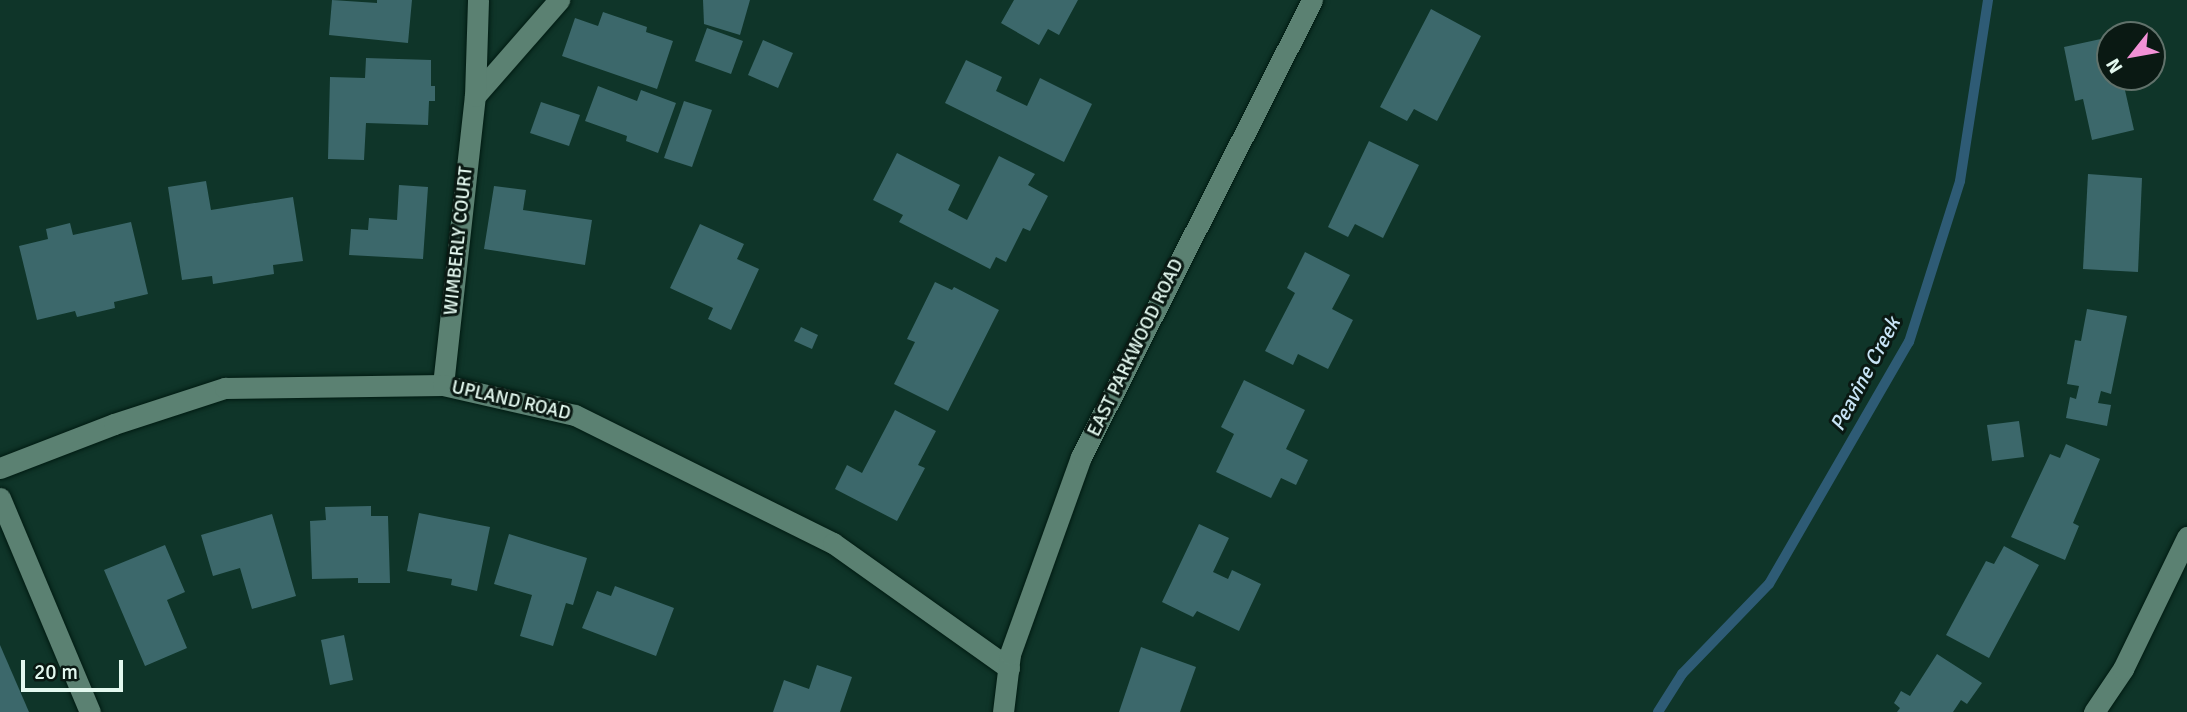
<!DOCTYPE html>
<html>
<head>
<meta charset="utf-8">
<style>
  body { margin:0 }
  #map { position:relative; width:2187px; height:712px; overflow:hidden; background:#0f3529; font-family:Signika,sans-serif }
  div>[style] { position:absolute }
  .stream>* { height:10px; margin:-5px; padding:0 5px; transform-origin:5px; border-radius:5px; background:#2e5b75 }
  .building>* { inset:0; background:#3c686b }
  .roads { filter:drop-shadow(0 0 2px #011b12) drop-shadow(0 0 2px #011b12) }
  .street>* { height:21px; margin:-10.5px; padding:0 10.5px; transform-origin:10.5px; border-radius:10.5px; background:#5b8172 }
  span { translate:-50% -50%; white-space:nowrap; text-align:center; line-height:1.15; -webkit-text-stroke:6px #0a1913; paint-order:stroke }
  .street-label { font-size:19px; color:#e3f8ef }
  .water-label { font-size:21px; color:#c8e4f6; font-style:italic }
  .north { position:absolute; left:2096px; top:21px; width:70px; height:70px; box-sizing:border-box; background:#0a1913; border:2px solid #61726b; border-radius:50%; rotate:239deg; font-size:19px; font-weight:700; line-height:28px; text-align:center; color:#e3f8ef }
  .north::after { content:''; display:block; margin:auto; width:24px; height:32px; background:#f291d6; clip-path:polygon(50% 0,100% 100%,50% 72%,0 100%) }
  .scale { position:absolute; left:21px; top:660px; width:102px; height:32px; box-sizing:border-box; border:4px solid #e3f8ef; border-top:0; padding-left:9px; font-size:21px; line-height:24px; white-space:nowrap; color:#e3f8ef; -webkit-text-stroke:5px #0a1913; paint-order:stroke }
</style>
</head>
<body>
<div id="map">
  <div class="stream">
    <div style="left:1658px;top:712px;width:45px;rotate:-57.7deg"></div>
    <div style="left:1682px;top:674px;width:125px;rotate:-46deg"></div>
    <div style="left:1769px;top:584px;width:280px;rotate:-60deg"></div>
    <div style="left:1909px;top:342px;width:169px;rotate:-72.4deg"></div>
    <div style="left:1960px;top:181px;width:183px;rotate:-81.2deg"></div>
  </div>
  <div class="building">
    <div style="clip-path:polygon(332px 0,377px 3px,377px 0,412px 0,408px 43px,329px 35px)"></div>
    <div style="clip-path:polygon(703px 0,750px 0,740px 35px,704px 24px)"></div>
    <div style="clip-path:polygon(1014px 0,1078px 0,1059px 35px,1048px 29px,1039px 45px,1001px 23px)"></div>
    <div style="clip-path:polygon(1431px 9px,1481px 36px,1437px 121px,1414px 109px,1407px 121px,1380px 107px)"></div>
    <div style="clip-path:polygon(603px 12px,647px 27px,646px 32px,673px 41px,657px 89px,562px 56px,575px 18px,598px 26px)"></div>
    <div style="clip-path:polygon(707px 28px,743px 41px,731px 74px,695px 61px)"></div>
    <div style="clip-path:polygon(2110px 37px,2110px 77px,2122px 77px,2134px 130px,2092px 140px,2083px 99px,2075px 101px,2064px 47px)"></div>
    <div style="clip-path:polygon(763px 40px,793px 53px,778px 88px,748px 75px)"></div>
    <div style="clip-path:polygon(366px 58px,431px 60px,431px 86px,435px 86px,435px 101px,429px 101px,428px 125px,366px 123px,364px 160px,328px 159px,330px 77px,365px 78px)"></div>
    <div style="clip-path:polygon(966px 60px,1002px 77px,996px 91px,1027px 106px,1040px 78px,1092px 104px,1064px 162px,945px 103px)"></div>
    <div style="clip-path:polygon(598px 86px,637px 101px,641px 90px,676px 103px,658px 153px,626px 141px,627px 136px,585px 121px)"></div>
    <div style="clip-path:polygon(684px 101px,712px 110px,692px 167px,664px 158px)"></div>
    <div style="clip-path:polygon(541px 102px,580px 115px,569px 146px,530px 133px)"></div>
    <div style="clip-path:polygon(1369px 141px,1419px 165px,1383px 238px,1355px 224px,1348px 237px,1328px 227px)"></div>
    <div style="clip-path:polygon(897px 153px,960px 185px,948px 210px,967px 220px,999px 156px,1035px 174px,1028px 185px,1048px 196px,1030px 231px,1023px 228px,1006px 262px,996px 257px,990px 269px,899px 222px,903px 215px,873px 200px)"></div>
    <div style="clip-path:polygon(2088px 174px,2142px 178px,2138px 272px,2083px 269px)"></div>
    <div style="clip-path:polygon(206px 181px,211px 210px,293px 197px,303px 261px,273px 265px,274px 274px,213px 284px,212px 276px,182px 280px,168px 187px)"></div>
    <div style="clip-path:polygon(399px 185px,428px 187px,423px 259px,349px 255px,351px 229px,368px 230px,369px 218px,397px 220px)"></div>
    <div style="clip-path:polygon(494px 186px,526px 190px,523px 210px,592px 220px,585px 265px,484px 249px)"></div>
    <div style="clip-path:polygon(131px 222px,148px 294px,114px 302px,115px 308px,77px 317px,75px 311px,37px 320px,19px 246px,48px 239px,46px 229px,70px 223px,73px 235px)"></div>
    <div style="clip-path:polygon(700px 224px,744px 244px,737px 259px,759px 269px,731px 330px,708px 319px,713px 308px,670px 288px)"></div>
    <div style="clip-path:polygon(1305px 252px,1350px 275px,1332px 309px,1353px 320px,1328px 369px,1298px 354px,1293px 365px,1265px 351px,1295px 293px,1287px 288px)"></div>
    <div style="clip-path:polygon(935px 282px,952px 290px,954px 287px,999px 310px,948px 411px,894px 384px,915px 342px,907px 339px)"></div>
    <div style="clip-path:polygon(2087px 309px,2127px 316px,2111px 394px,2101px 391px,2098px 403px,2111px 405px,2107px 426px,2066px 418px,2070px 397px,2076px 399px,2079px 386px,2067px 384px,2075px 340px,2081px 341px)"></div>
    <div style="clip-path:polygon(801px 327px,818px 335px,812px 349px,794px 341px)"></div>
    <div style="clip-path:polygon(1244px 380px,1305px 410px,1286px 449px,1308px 460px,1296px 485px,1281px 478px,1271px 498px,1216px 472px,1234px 434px,1221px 427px)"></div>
    <div style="clip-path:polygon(895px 410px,936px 431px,918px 465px,925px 468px,897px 521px,835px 489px,847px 465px,862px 473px)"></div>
    <div style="clip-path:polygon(2019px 421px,2024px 457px,1992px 461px,1987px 425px)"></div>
    <div style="clip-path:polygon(2066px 444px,2100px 459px,2073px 523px,2079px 526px,2065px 560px,2011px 537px,2050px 454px,2060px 458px)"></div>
    <div style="clip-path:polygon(371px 506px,371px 516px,388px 516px,390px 583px,358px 583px,358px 578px,312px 579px,310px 521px,326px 520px,325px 507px)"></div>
    <div style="clip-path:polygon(419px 513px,490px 527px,477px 591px,451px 585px,452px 579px,407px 571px)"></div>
    <div style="clip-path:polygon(272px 514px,296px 596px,252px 609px,240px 568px,213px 576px,201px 535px)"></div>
    <div style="clip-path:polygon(1199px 524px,1229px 538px,1213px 572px,1228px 579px,1232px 570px,1261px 584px,1239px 631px,1197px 611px,1193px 617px,1162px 602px)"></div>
    <div style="clip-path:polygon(509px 534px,587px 558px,573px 605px,566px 603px,553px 646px,520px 636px,532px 595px,494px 584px)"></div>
    <div style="clip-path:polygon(165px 545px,185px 592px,167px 600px,187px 648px,145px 666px,104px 570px)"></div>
    <div style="clip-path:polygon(2004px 546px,2039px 565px,1989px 658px,1946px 635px,1986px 561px,1994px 564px)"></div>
    <div style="clip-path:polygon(615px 586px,674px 608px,656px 656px,582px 628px,597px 591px,611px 596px)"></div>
    <div style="clip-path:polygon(344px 635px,353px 680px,330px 685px,321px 640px)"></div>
    <div style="clip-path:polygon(0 645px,29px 712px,0 712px)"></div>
    <div style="clip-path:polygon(1141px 647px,1196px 667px,1180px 712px,1119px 712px)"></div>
    <div style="clip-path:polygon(1937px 654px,1982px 683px,1967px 704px,1961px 700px,1953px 712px,1897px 712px,1900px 708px,1894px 703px,1901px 691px,1910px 696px)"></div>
    <div style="clip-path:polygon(817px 665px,852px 677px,840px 712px,773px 712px,784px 680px,809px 689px)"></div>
  </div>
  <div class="roads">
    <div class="street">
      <div style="left:475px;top:96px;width:128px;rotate:-48.8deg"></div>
      <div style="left:443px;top:385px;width:291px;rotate:-83.7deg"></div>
      <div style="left:475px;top:96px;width:96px;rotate:-88.2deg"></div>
      <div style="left:0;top:468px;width:122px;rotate:-21.1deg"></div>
      <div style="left:114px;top:424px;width:117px;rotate:-18deg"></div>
      <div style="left:225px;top:388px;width:218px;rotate:-0.8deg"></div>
      <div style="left:443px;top:385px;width:135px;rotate:12.8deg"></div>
      <div style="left:575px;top:415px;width:288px;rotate:26.4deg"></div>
      <div style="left:833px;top:543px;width:216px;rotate:35.4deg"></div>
      <div style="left:0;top:498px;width:232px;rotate:67.2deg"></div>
      <div style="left:1003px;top:712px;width:58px;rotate:-83.1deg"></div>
      <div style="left:1010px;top:654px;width:209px;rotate:-70.2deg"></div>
      <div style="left:1081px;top:457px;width:512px;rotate:-63.18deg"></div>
      <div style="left:2094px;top:712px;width:52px;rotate:-56deg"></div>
      <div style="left:2123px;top:669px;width:147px;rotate:-64.1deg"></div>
    </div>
  </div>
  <div class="street-label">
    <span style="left:459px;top:241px;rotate:-84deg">WIMBERLY COURT</span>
    <span style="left:1136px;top:348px;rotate:-64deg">EAST PARKWOOD ROAD</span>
    <span style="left:511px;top:401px;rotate:13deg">UPLAND ROAD</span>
  </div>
  <div class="water-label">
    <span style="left:1865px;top:374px;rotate:-62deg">Peavine Creek</span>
  </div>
  <div class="north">N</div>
  <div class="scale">20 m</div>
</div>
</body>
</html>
